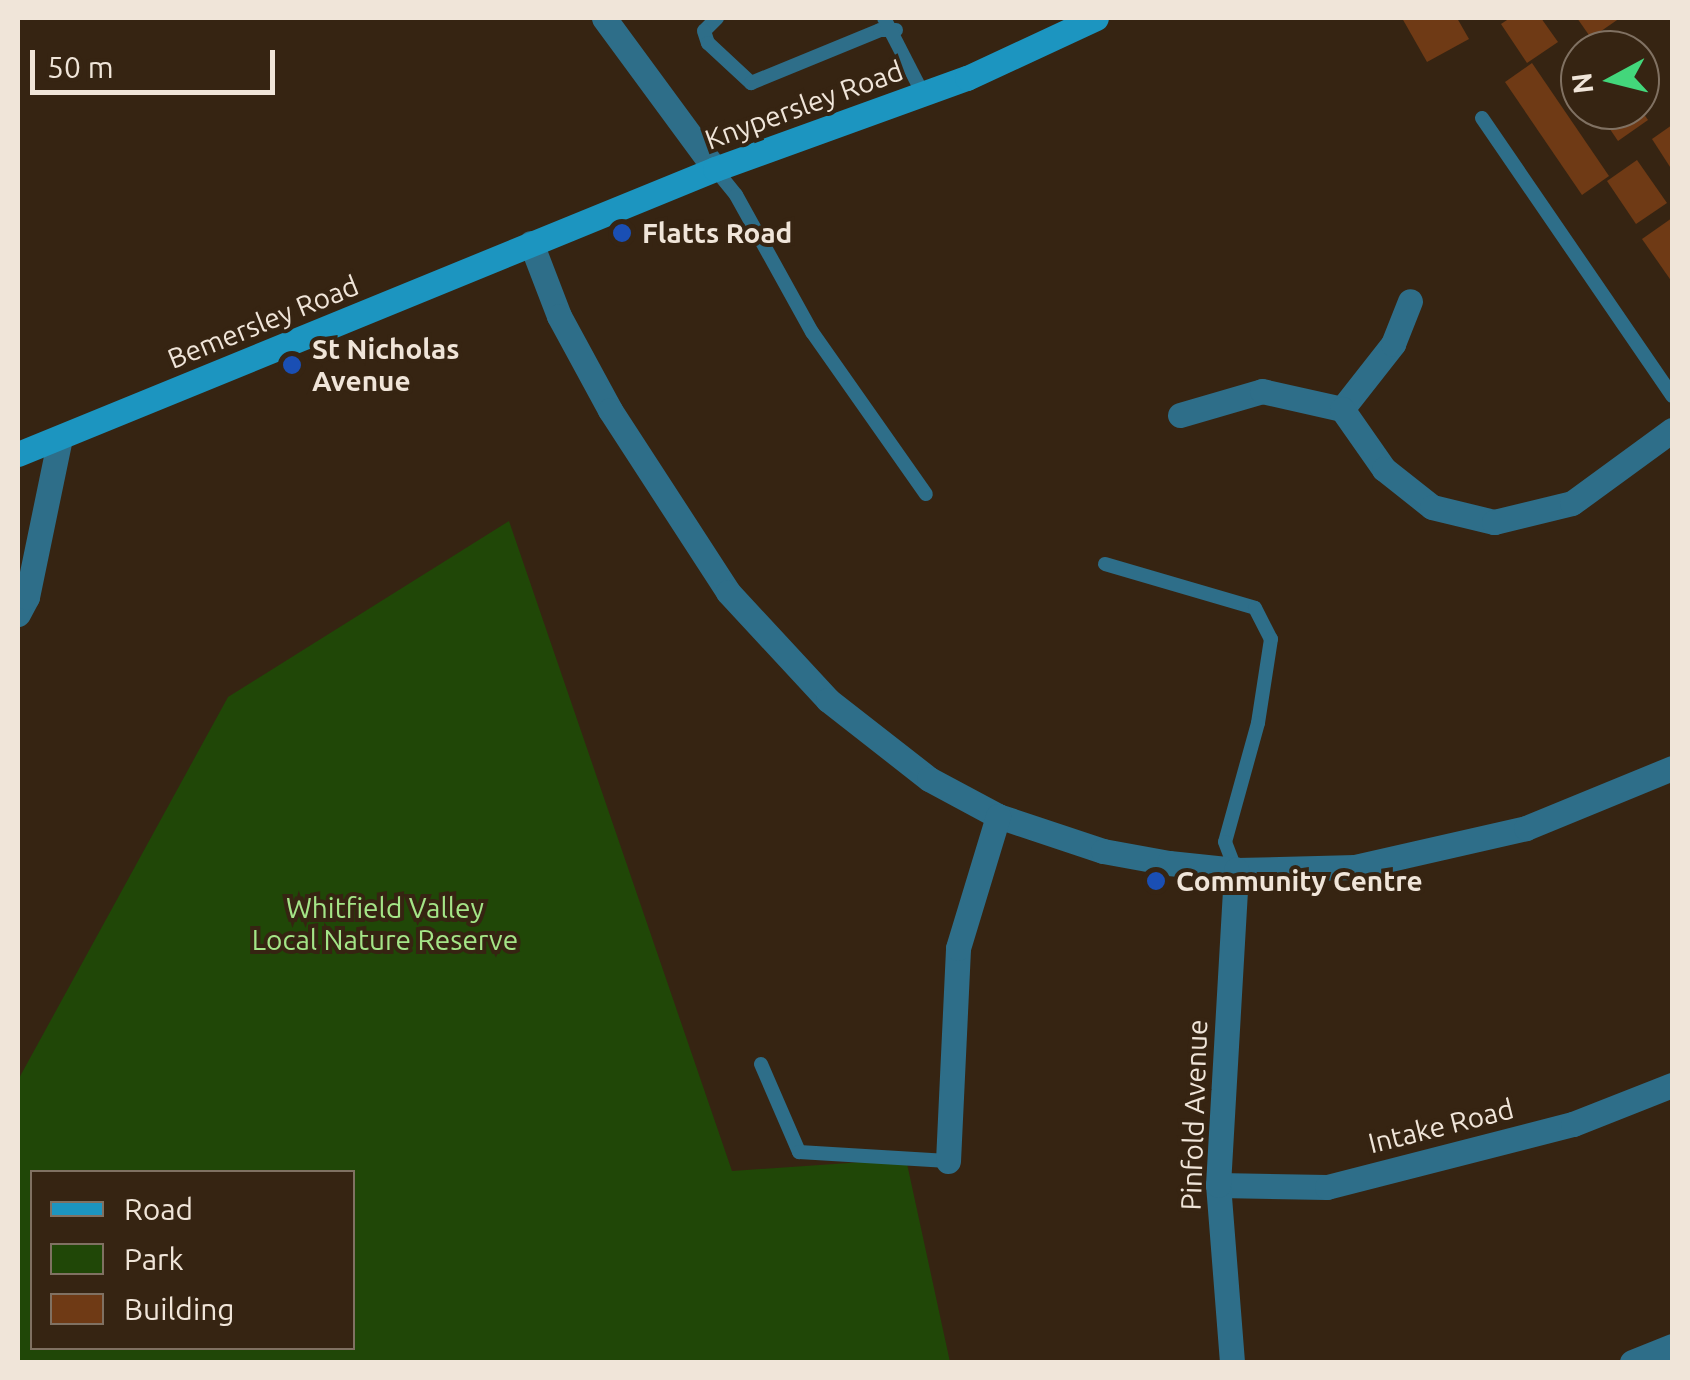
<!DOCTYPE html>
<html>
<head>
<meta charset="utf-8">
<style>
  body { margin:0 }
  #map { position:relative; width:1690px; height:1380px; overflow:hidden; background:#362412; font-family:Ubuntu,sans-serif }
  div>[style] { position:absolute }
  .green>* { inset:0; background:#204707 }
  .building>* { inset:0; background:#6f3a15 }
  .lane>* { height:14px; margin:-7px; padding:0 7px; transform-origin:7px; border-radius:7px; background:#2e6e89 }
  .street>* { height:25px; margin:-12.5px; padding:0 12.5px; transform-origin:12.5px; border-radius:12.5px; background:#2e6e89 }
  .secondary>* { height:25px; margin:-12.5px; padding:0 12.5px; transform-origin:12.5px; border-radius:12.5px; background:#1c95c0 }
  .dots>* { width:28px; height:28px; translate:-50% -50%; box-sizing:border-box; border:5px solid #362412; border-radius:50% }
  span { translate:-50% -50%; white-space:nowrap; text-align:center; line-height:1.15; -webkit-text-stroke:8px #362412; paint-order:stroke }
  .street-label { font-size:28px; color:#f0e5d9 }
  .poi-label { font-size:28px; color:#f0e5d9; font-weight:700 }
  .left { translate:0 -50%; text-align:left }
  .park-label { font-size:28px; color:#a4e587 }
  .frame { position:absolute; inset:0; border:20px solid #f0e5d9; pointer-events:none }
  .legend { position:absolute; left:30px; top:1170px; width:325px; height:180px; box-sizing:border-box; background:#362412; border:2px solid #807162; margin:0; padding:12px 18px; list-style:none; font-size:30px; color:#f0e5d9 }
  .legend li { display:flex; align-items:center; gap:20px; height:50px }
  .legend b { width:50px; border:2px solid #807162 }
  .north { position:absolute; left:1560px; top:30px; width:100px; height:100px; box-sizing:border-box; background:#362412; border:2px solid #807162; border-radius:50%; rotate:263deg; font-size:28px; font-weight:700; line-height:40px; text-align:center; color:#f0e5d9 }
  .north::after { content:''; display:block; margin:auto; width:35px; height:45px; background:#43d77b; clip-path:polygon(50% 0,100% 100%,50% 72%,0 100%) }
  .scale { position:absolute; left:30px; top:50px; width:245px; height:45px; box-sizing:border-box; border:5px solid #f0e5d9; border-top:0; padding-left:12px; font-size:30px; line-height:35px; white-space:nowrap; color:#f0e5d9; -webkit-text-stroke:8px #362412; paint-order:stroke }
</style>
</head>
<body>
<div id="map">
  <div class="green">
    <div style="clip-path:polygon(evenodd,509px 521px,732px 1171px,906px 1159px,950px 1362px,18px 1362px,18px 1080px,228px 697px,509px 521px,32px 1172px,352px 1172px,352px 1348px,32px 1348px,32px 1172px)"></div>
  </div>
  <div class="building">
    <div style="clip-path:polygon(1402px 18px,1457px 18px,1469px 39px,1427px 62px)"></div>
    <div style="clip-path:polygon(1510px 18px,1541px 18px,1558px 42px,1527px 63px,1501px 24px)"></div>
    <div style="clip-path:polygon(1577px 18px,1620px 18px,1591px 38px)"></div>
    <div style="clip-path:polygon(1580px 51px,1580px 86px,1564px 62px)"></div>
    <div style="clip-path:polygon(1532px 63px,1609px 176px,1582px 195px,1505px 82px)"></div>
    <div style="clip-path:polygon(1597px 110px,1641px 110px,1648px 120px,1618px 141px)"></div>
    <div style="clip-path:polygon(1672px 125px,1672px 170px,1652px 139px)"></div>
    <div style="clip-path:polygon(1637px 160px,1667px 203px,1636px 224px,1607px 181px)"></div>
    <div style="clip-path:polygon(1672px 218px,1672px 282px,1642px 239px)"></div>
  </div>
  <div class="lane">
    <div style="left:717px;top:18px;width:18px;rotate:135deg"></div>
    <div style="left:704px;top:31px;width:13px;rotate:72deg"></div>
    <div style="left:708px;top:43px;width:59px;rotate:42.9deg"></div>
    <div style="left:751px;top:83px;width:139px;rotate:-22.3deg"></div>
    <div style="left:880px;top:30px;width:16px"></div>
    <div style="left:884px;top:18px;width:85px;rotate:62.8deg"></div>
    <div style="left:1482px;top:118px;width:337px;rotate:55.6deg"></div>
    <div style="left:715px;top:169px;width:33px;rotate:51deg"></div>
    <div style="left:736px;top:195px;width:157px;rotate:61deg"></div>
    <div style="left:812px;top:332px;width:198px;rotate:54.9deg"></div>
    <div style="left:1105px;top:564px;width:156px;rotate:16.3deg"></div>
    <div style="left:1255px;top:608px;width:35px;rotate:63deg"></div>
    <div style="left:1271px;top:639px;width:85px;rotate:98.8deg"></div>
    <div style="left:1258px;top:723px;width:123px;rotate:105.5deg"></div>
    <div style="left:1225px;top:842px;width:30px;rotate:69deg"></div>
    <div style="left:761px;top:1064px;width:96px;rotate:66.6deg"></div>
    <div style="left:799px;top:1152px;width:149px;rotate:3.5deg"></div>
  </div>
  <div class="street">
    <div style="left:604px;top:18px;width:187px;rotate:53.7deg"></div>
    <div style="left:531px;top:243px;width:78px;rotate:69deg"></div>
    <div style="left:559px;top:316px;width:107px;rotate:61.5deg"></div>
    <div style="left:610px;top:410px;width:217px;rotate:57deg"></div>
    <div style="left:728px;top:592px;width:147px;rotate:47.2deg"></div>
    <div style="left:828px;top:700px;width:128px;rotate:38deg"></div>
    <div style="left:929px;top:779px;width:78px;rotate:28.2deg"></div>
    <div style="left:998px;top:816px;width:111px;rotate:18.4deg"></div>
    <div style="left:1103px;top:851px;width:67px;rotate:10.3deg"></div>
    <div style="left:1169px;top:863px;width:67px;rotate:6deg"></div>
    <div style="left:1236px;top:870px;width:119px;rotate:-1.4deg"></div>
    <div style="left:1355px;top:867px;width:175px;rotate:-12.8deg"></div>
    <div style="left:1526px;top:828px;width:158px;rotate:-22.3deg"></div>
    <div style="left:1342px;top:409px;width:83px;rotate:-51.9deg"></div>
    <div style="left:1393px;top:344px;width:46px;rotate:-68.4deg"></div>
    <div style="left:1180px;top:415px;width:85px;rotate:-16.3deg"></div>
    <div style="left:1262px;top:391px;width:82px;rotate:12.7deg"></div>
    <div style="left:1342px;top:409px;width:73px;rotate:55deg"></div>
    <div style="left:1384px;top:469px;width:61px;rotate:38.4deg"></div>
    <div style="left:1432px;top:507px;width:64px;rotate:13.6deg"></div>
    <div style="left:1494px;top:522px;width:80px;rotate:-13.7deg"></div>
    <div style="left:1572px;top:503px;width:124px;rotate:-36.1deg"></div>
    <div style="left:18px;top:614px;width:19px;rotate:-62deg"></div>
    <div style="left:27px;top:597px;width:162px;rotate:-78.3deg"></div>
    <div style="left:948px;top:1161px;width:213px;rotate:-87.3deg"></div>
    <div style="left:958px;top:948px;width:138px;rotate:-73.1deg"></div>
    <div style="left:1218px;top:1185px;width:109px;rotate:1.1deg"></div>
    <div style="left:1327px;top:1187px;width:254px;rotate:-14.4deg"></div>
    <div style="left:1573px;top:1124px;width:106px;rotate:-21.5deg"></div>
    <div style="left:1232px;top:1362px;width:178px;rotate:-94.5deg"></div>
    <div style="left:1218px;top:1185px;width:316px;rotate:-86.7deg"></div>
    <div style="left:1632px;top:1362px;width:43px;rotate:-21.8deg"></div>
  </div>
  <div class="secondary">
    <div style="left:18px;top:454px;width:753px;rotate:-22.24deg"></div>
    <div style="left:715px;top:169px;width:268px;rotate:-19.9deg"></div>
    <div style="left:967px;top:78px;width:142px;rotate:-24.9deg"></div>
  </div>
  <div class="dots">
    <div style="left:622px;top:233px;background:#1a4fb4"></div>
    <div style="left:292px;top:365px;background:#1a4fb4"></div>
    <div style="left:1156px;top:881px;background:#1a4fb4"></div>
  </div>
  <div class="street-label">
    <span style="left:804px;top:105px;rotate:-20deg">Knypersley Road</span>
    <span style="left:263px;top:322px;rotate:-22deg">Bemersley Road</span>
    <span style="left:1194px;top:1115px;rotate:-88deg">Pinfold Avenue</span>
    <span style="left:1441px;top:1126px;rotate:-14deg">Intake Road</span>
  </div>
  <div class="poi-label">
    <span class="left" style="left:642px;top:233px">Flatts Road</span>
    <span class="left" style="left:312px;top:365px">St Nicholas<br>Avenue</span>
    <span class="left" style="left:1176px;top:881px">Community Centre</span>
  </div>
  <div class="park-label">
    <span style="left:385px;top:924px">Whitfield Valley<br>Local Nature Reserve</span>
  </div>
  <div class="frame"></div>
  <ul class="legend">
  <li><b style="height:12px;background:#1c95c0"></b>Road</li>
  <li><b style="height:28px;background:#204707"></b>Park</li>
  <li><b style="height:28px;background:#6f3a15"></b>Building</li>
  </ul>
  <div class="north">N</div>
  <div class="scale">50 m</div>
</div>
</body>
</html>
